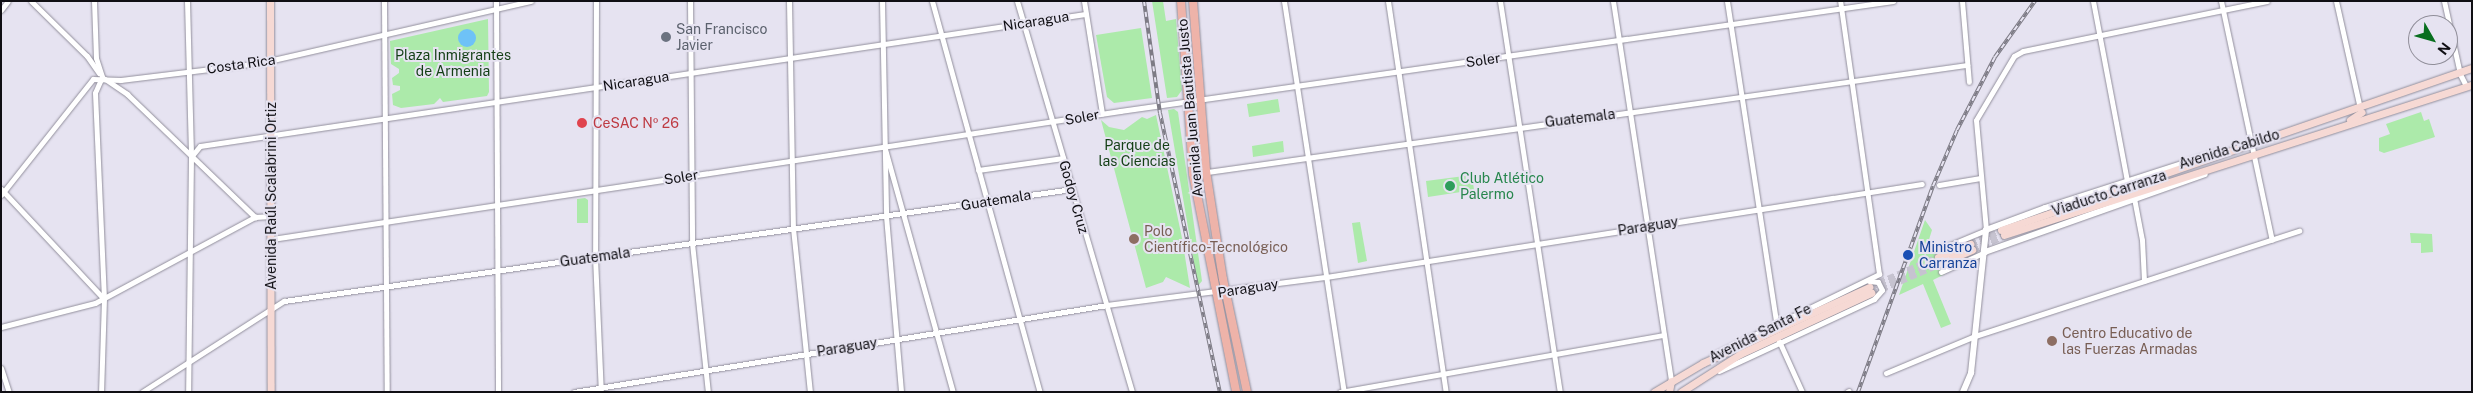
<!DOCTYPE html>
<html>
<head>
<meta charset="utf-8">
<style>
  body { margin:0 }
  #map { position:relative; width:2473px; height:393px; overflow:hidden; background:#e6e3f1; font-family:"Public Sans",sans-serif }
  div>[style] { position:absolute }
  .green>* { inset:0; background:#aceaaa }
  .water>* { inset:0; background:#6ec2f7 }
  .round { border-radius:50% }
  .secondary-tunnel>* { height:7px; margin-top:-3.5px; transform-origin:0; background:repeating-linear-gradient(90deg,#c6c3d0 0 7px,transparent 0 10.5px) }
  .roads { filter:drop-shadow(0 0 1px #928f9c) drop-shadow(0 0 1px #928f9c) }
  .minor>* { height:5px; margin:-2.5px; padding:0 2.5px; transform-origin:2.5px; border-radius:2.5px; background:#fff }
  .tertiary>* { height:6px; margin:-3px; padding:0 3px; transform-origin:3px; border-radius:3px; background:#fff }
  .secondary>* { height:7px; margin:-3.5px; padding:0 3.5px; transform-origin:3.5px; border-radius:3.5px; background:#f6d9d4 }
  .primary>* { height:8px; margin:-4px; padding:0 4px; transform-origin:4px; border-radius:4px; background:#eeb3a9 }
  .rail>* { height:4px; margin-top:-2px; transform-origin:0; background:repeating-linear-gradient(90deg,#e6e3f1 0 5.5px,#7d7b85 0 11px); box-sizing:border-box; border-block:1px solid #7d7b85 }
  .dots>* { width:14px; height:14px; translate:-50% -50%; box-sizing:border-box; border:2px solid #e6e3f1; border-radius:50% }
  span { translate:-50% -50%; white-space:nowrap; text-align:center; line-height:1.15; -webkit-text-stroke:4px #e6e3f1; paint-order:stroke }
  .street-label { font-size:14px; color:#100f14 }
  .worship-label { font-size:14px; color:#5b616d }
  .left { translate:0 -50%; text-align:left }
  .park-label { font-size:14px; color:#133f15 }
  .health-label { font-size:14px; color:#be3a42 }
  .leisure-label { font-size:14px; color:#27864d }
  .education-label { font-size:14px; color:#785e54 }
  .transit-label { font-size:14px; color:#164399 }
  .frame { position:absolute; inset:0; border:2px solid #100f14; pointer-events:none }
  .north { position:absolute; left:2408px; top:15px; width:50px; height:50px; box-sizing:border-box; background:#e6e3f1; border:1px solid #908e99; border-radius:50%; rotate:128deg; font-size:14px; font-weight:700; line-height:20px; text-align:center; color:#100f14 }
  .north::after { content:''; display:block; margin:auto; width:18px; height:22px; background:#096f1f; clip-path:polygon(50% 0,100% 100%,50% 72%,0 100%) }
</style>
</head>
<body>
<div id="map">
  <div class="green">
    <div style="clip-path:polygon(1152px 1px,1163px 1px,1166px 21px,1176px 19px,1182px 90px,1177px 97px,1167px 98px)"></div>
    <div style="clip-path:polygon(488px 19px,489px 92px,487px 96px,443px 102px,440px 98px,434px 104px,401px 108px,393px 105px,392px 94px,400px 90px,400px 86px,393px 85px,392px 78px,399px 73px,399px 69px,391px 64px,390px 41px)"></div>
    <div style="clip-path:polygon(1141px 28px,1152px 98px,1114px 103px,1107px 97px,1096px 35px)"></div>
    <div style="clip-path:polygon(1278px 99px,1280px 112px,1249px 117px,1247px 104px)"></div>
    <div style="clip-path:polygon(1174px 109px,1178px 112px,1202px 281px,1198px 286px,1168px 110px)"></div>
    <div style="clip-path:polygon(2421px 112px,2424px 121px,2429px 119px,2435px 137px,2384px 153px,2379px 151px,2379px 138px,2390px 134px,2386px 124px)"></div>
    <div style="clip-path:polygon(1156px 115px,1182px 238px,1190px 288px,1166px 277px,1163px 282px,1146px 288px,1101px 120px,1109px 127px,1124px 130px,1142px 117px,1147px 119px)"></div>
    <div style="clip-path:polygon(1283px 141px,1284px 152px,1253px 157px,1252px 146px)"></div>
    <div style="clip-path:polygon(1472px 175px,1474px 190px,1428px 197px,1426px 181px)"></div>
    <div style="clip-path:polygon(585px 198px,588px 200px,588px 223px,577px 223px,577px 199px)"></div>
    <div style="clip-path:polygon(1925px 220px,1932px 230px,1927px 246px,1934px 249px,1945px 274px,1933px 280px,1951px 324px,1941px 328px,1923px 284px,1899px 295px)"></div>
    <div style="clip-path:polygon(1360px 222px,1367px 261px,1358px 263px,1352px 223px)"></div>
    <div style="clip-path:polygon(2410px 233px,2432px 234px,2433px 252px,2421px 253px,2421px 243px,2411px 243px)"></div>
  </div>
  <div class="water">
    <div class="round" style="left:458px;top:29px;width:18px;height:18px"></div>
  </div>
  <div class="secondary-tunnel">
    <div style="left:1970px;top:244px;width:34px;rotate:-24deg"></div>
    <div style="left:1972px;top:250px;width:35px;rotate:-25deg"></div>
    <div style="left:1869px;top:287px;width:75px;rotate:-23.5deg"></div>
    <div style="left:1871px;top:293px;width:76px;rotate:-23.2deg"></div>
  </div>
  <div class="roads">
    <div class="minor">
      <div style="left:31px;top:1px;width:78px;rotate:44.5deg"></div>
      <div style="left:87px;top:56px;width:21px;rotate:55deg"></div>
      <div style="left:94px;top:1px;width:57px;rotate:88deg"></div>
      <div style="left:96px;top:58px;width:20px;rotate:72deg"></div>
      <div style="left:102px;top:77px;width:17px;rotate:114deg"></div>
      <div style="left:95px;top:93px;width:205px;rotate:87.5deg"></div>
      <div style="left:104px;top:298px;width:94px;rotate:91.8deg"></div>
      <div style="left:187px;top:1px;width:156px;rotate:88.5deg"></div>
      <div style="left:191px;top:157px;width:235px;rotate:90.7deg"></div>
      <div style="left:384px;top:1px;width:391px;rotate:89.6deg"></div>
      <div style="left:496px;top:1px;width:391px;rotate:89.7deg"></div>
      <div style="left:596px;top:1px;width:256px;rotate:90.2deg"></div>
      <div style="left:595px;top:257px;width:135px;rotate:87.5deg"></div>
      <div style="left:690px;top:1px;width:242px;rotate:89.5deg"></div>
      <div style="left:692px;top:243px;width:150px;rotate:83.9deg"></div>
      <div style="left:789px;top:1px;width:227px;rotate:89deg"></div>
      <div style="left:793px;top:228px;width:165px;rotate:84.1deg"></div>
      <div style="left:882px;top:1px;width:215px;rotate:88.9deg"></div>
      <div style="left:886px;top:216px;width:177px;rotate:85.1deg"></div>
      <div style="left:932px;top:1px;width:406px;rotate:74.6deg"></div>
      <div style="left:1017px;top:1px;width:408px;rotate:73.6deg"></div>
      <div style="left:1084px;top:1px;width:114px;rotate:80.9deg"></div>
      <div style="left:1284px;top:1px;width:396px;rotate:81.3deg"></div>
      <div style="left:1388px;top:1px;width:395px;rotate:81.6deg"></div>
      <div style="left:1500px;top:1px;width:396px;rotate:81.3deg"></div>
      <div style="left:1613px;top:1px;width:384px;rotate:81.3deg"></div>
      <div style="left:1727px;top:1px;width:326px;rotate:81.3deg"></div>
      <div style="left:1962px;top:1px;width:81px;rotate:85.1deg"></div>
      <div style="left:2093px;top:1px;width:183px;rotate:79.3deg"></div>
      <div style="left:2221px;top:1px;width:244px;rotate:78deg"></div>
      <div style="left:2336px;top:1px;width:110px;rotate:77.4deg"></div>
      <div style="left:2444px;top:1px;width:75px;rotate:77.6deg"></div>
      <div style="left:2460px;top:74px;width:13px;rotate:63deg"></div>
      <div style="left:1px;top:10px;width:11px;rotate:-52deg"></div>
      <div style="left:105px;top:79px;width:27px;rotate:34deg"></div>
      <div style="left:127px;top:94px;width:178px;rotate:43.9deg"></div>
      <div style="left:885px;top:149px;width:252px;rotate:74.4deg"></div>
      <div style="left:191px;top:157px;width:14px;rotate:-51deg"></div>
      <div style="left:200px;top:146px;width:895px;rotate:-8.48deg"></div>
      <div style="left:978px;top:170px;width:86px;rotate:-8deg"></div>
      <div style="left:1193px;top:174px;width:782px;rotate:-8.02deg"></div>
      <div style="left:1939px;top:185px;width:42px;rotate:-9.7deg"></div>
      <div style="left:1px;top:189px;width:149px;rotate:46.9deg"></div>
      <div style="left:1px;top:195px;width:148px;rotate:-51.6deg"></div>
      <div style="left:93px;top:79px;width:28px;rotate:2deg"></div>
      <div style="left:121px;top:80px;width:140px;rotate:-7deg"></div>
      <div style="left:260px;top:63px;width:278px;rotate:-12.9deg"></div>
      <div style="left:2134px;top:198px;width:43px;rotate:79.2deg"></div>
      <div style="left:2142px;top:240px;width:41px;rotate:87.2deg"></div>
      <div style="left:272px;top:239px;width:858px;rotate:-8.58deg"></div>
      <div style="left:1120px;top:111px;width:781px;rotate:-8.1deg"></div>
      <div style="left:1938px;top:250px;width:52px;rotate:-22.6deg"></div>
      <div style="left:1986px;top:230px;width:110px;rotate:-95.2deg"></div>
      <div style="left:1976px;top:120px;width:74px;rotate:-59.3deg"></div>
      <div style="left:2014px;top:56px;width:10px;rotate:-29deg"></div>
      <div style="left:2023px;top:51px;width:249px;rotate:-11.6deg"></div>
      <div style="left:1941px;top:272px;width:48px;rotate:-24.4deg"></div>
      <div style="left:1px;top:327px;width:97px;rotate:-14.3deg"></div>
      <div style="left:95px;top:303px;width:182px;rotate:-28.3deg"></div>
      <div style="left:255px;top:217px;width:16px;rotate:-4deg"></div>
      <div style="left:1779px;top:341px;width:56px;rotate:65.7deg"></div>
      <div style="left:1713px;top:355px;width:185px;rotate:-26deg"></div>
      <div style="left:1879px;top:274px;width:276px;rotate:-98.1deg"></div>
      <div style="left:1px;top:368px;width:25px;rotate:72deg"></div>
      <div style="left:1719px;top:371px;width:171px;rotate:-24.9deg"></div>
      <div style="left:1874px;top:299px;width:12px;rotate:-48deg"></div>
      <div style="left:1882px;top:290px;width:9px;rotate:-117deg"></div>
      <div style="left:1878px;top:282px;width:9px;rotate:-174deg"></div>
      <div style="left:1886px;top:373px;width:96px;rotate:-22.6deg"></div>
      <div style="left:1975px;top:336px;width:341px;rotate:-18deg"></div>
      <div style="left:142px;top:392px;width:169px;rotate:-32.7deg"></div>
      <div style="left:284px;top:301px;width:796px;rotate:-8.09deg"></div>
      <div style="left:574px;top:392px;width:540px;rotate:-9.27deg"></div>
      <div style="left:1107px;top:305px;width:221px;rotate:-7.3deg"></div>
      <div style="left:1326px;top:277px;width:603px;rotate:-8.87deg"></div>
      <div style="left:1340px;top:392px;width:329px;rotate:-10deg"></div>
      <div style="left:1847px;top:392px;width:2px;rotate:-27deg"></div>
    </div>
    <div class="tertiary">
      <div style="left:1985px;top:252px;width:233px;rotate:-19.5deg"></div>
      <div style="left:1963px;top:392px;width:21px;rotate:-67deg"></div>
      <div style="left:1971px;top:373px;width:144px;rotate:-84deg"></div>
      <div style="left:1986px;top:230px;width:63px;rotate:-20.4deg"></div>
      <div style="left:2045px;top:208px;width:180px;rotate:-17.8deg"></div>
    </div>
    <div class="secondary">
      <div style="left:270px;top:1px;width:391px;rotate:89.9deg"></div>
      <div style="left:2350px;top:120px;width:14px;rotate:-34deg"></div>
      <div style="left:2001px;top:230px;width:498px;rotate:-19deg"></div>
      <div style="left:2004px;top:235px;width:491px;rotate:-17.8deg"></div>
      <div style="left:1938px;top:257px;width:35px;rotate:-22deg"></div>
      <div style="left:1941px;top:263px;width:34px;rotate:-23deg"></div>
      <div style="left:1654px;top:392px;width:57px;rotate:-30.6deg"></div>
      <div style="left:1703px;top:363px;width:183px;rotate:-24.6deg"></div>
      <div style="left:1669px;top:392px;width:11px;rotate:-80deg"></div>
      <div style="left:1681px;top:392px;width:70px;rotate:-32.8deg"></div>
      <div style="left:1740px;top:354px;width:145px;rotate:-25deg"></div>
    </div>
    <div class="primary">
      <div style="left:1181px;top:1px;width:173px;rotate:86deg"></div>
      <div style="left:1193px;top:174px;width:222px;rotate:78.8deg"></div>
      <div style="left:1193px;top:1px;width:170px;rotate:85.6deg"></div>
      <div style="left:1206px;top:171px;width:109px;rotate:81.1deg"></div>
      <div style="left:1223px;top:279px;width:116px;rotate:78deg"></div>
    </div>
  </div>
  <div class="rail">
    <div style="left:1144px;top:1px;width:113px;rotate:81.9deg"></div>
    <div style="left:1160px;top:113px;width:285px;rotate:77.9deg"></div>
    <div style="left:1858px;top:392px;width:219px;rotate:-70deg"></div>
    <div style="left:1933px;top:186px;width:61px;rotate:-66.8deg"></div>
    <div style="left:1957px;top:130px;width:82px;rotate:-62.5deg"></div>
    <div style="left:1995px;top:57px;width:69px;rotate:-54.5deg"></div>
  </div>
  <div class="dots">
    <div style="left:666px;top:37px;background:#6b7280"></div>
    <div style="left:582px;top:123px;background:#e0444e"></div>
    <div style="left:1450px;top:186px;background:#2e9e5b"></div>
    <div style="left:1134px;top:239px;background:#8d6e63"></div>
    <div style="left:1908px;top:255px;background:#1a4fb4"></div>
    <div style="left:2052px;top:341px;background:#8d6e63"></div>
  </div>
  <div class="street-label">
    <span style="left:1036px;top:21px;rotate:-9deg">Nicaragua</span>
    <span style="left:1483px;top:60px;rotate:-8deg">Soler</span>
    <span style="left:241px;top:64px;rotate:-8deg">Costa Rica</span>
    <span style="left:636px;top:81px;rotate:-9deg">Nicaragua</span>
    <span style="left:1190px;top:108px;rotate:-95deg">Avenida Juan Bautista Justo</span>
    <span style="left:1082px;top:117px;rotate:-10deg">Soler</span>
    <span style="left:1580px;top:118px;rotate:-7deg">Guatemala</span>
    <span style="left:2229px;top:149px;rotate:-17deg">Avenida Cabildo</span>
    <span style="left:681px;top:177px;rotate:-9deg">Soler</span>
    <span style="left:2109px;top:193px;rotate:-18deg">Viaducto Carranza</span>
    <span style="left:271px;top:196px;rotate:-90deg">Avenida Raúl Scalabrini Ortiz</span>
    <span style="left:1074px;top:197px;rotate:74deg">Godoy Cruz</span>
    <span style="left:996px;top:200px;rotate:-9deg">Guatemala</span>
    <span style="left:1648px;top:226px;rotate:-9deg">Paraguay</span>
    <span style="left:595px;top:257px;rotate:-8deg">Guatemala</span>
    <span style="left:1248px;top:288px;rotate:-9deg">Paraguay</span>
    <span style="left:1760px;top:333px;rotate:-27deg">Avenida Santa Fe</span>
    <span style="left:847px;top:347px;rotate:-9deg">Paraguay</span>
  </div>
  <div class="worship-label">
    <span class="left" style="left:676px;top:37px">San Francisco<br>Javier</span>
  </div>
  <div class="park-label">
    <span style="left:453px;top:63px">Plaza Inmigrantes<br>de Armenia</span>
    <span style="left:1137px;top:153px">Parque de<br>las Ciencias</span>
  </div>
  <div class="health-label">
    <span class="left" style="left:593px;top:123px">CeSAC Nº 26</span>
  </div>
  <div class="leisure-label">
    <span class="left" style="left:1460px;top:186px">Club Atlético<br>Palermo</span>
  </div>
  <div class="education-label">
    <span class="left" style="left:1144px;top:239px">Polo<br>Científico-Tecnológico</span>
    <span class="left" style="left:2062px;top:341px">Centro Educativo de<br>las Fuerzas Armadas</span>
  </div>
  <div class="transit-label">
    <span class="left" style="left:1919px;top:255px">Ministro<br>Carranza</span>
  </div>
  <div class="frame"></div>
  <div class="north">N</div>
</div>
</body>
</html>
